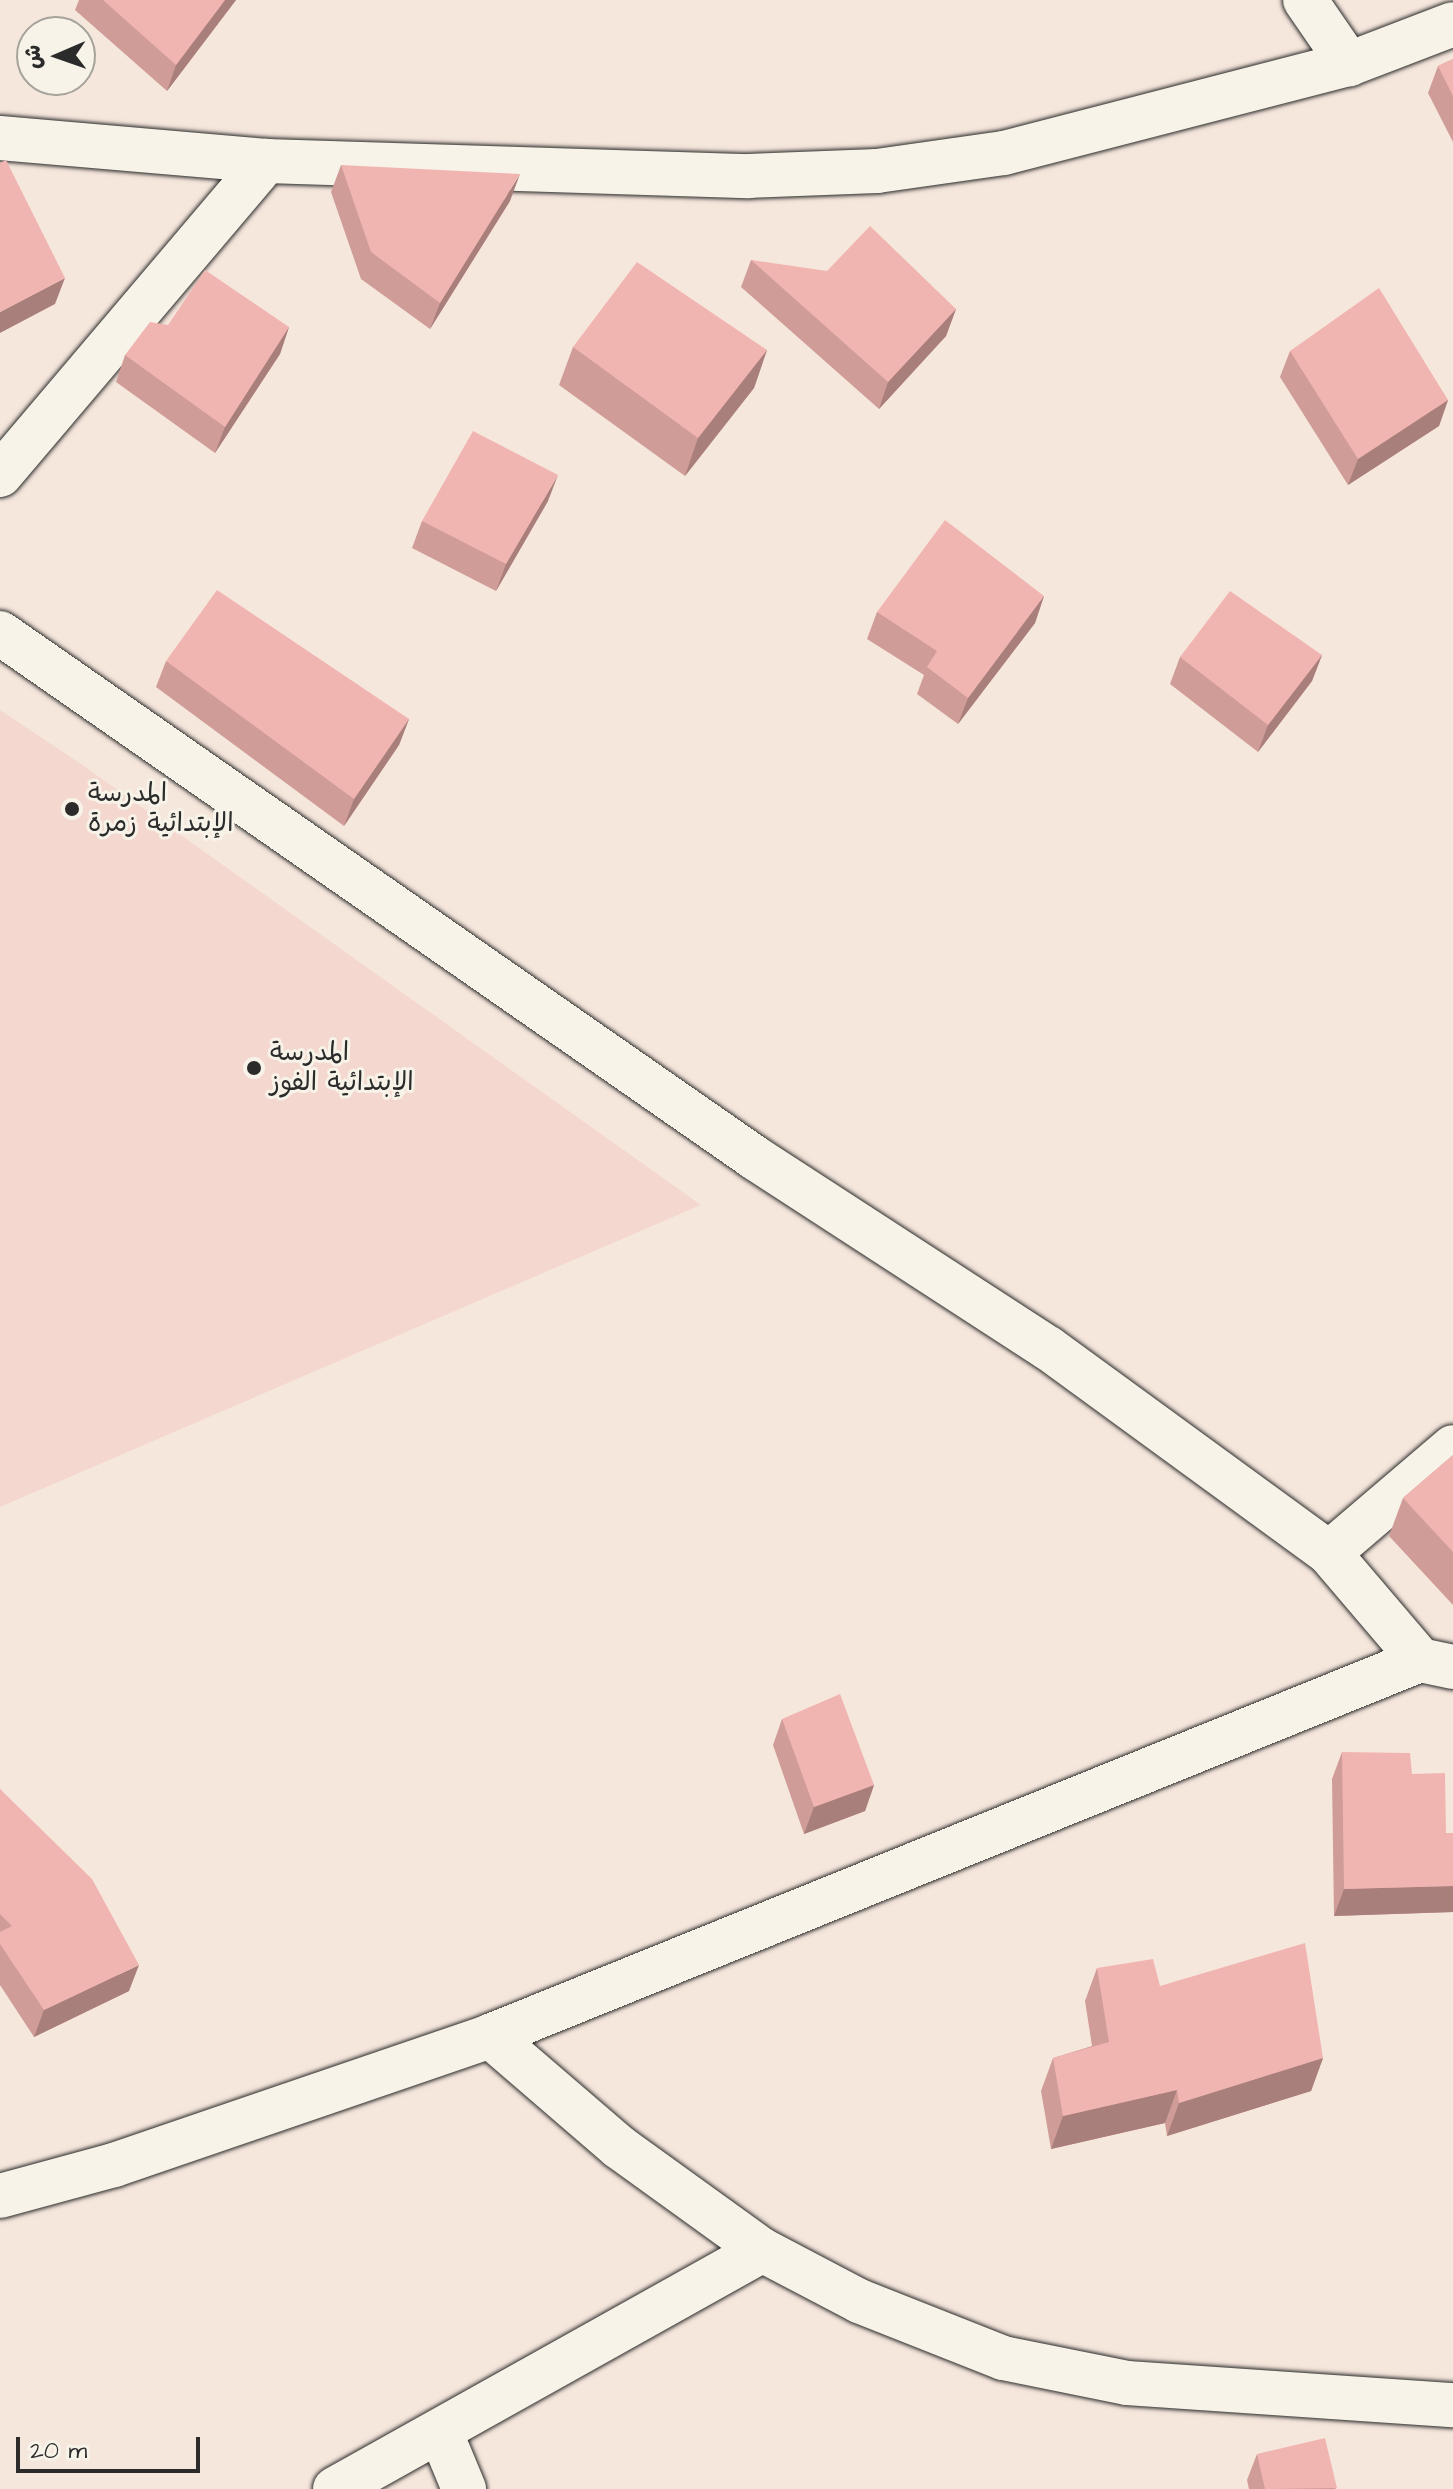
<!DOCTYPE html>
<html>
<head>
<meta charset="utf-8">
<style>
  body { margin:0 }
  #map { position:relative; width:1453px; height:2489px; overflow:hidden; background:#f6e7dd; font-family:"Architects Daughter","Playpen Sans Arabic",sans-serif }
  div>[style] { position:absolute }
  .built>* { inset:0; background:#f4d8d0 }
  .roads { filter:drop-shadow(0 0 2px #2b2b2b) drop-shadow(0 0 2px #2b2b2b) }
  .minor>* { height:44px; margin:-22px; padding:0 22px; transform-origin:22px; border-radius:22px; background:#f7f3e8 }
  .wall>* { inset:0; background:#cf9c98 }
  .shaded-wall>* { inset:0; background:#a97f7c }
  .building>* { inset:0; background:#f1b5b1 }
  .dots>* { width:22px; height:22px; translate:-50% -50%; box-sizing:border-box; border:4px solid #f7f3e8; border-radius:50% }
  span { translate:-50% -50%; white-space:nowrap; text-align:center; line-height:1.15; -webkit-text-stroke:6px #f7f3e8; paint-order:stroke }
  .poi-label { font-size:26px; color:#2b2b2b }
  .left { translate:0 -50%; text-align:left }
  .north { position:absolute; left:16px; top:16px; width:80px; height:80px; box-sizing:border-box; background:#f7f3e8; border:2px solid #a5a39c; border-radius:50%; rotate:268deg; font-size:22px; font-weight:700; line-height:32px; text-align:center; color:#2b2b2b }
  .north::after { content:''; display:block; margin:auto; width:28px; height:36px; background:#2b2b2b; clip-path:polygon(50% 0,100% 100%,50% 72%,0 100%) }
  .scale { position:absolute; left:16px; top:2437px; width:184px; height:36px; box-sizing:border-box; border:4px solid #2b2b2b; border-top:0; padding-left:10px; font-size:24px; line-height:28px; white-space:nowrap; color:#2b2b2b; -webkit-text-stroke:6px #f7f3e8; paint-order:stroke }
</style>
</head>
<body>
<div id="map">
  <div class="built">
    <div style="clip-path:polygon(0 710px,81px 764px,701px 1205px,0 1507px)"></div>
  </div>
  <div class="roads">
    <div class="minor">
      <div style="left:1305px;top:0;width:78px;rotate:55.5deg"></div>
      <div style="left:0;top:138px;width:267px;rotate:4.9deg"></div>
      <div style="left:0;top:475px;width:412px;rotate:-49.7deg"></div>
      <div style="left:266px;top:161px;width:483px;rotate:1.8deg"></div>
      <div style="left:749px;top:176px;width:128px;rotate:-2.2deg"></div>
      <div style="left:877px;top:171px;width:128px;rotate:-8.1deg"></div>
      <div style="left:1004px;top:153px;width:356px;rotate:-14.5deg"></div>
      <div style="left:1349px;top:64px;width:111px;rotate:-21deg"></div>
      <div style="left:0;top:633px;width:920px;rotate:34.81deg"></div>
      <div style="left:755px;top:1158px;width:349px;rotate:33deg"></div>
      <div style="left:1048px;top:1348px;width:348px;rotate:36.1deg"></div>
      <div style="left:1329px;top:1553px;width:140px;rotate:49.6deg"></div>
      <div style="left:1420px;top:1660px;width:34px;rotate:12deg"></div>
      <div style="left:1329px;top:1553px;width:163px;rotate:-40.5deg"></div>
      <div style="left:490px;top:2036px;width:170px;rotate:40.7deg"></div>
      <div style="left:619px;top:2147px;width:176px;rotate:35.8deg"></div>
      <div style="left:762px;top:2250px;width:110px;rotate:27.7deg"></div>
      <div style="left:859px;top:2301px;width:155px;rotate:21.6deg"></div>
      <div style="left:1003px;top:2358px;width:126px;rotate:11.4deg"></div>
      <div style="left:1127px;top:2383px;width:327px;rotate:3.9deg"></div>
      <div style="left:0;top:2196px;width:118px;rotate:-15.2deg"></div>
      <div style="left:114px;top:2165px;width:398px;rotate:-18.9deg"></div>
      <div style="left:490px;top:2036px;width:1003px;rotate:-22.01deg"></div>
      <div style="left:440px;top:2431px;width:63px;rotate:67.5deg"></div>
      <div style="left:335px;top:2489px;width:489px;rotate:-29.2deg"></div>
    </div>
  </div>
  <div class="wall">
    <div style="clip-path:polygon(79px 0,236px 0,167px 91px,75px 10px)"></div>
    <div style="clip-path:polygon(1453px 59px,1453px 142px,1428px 93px,1438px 66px)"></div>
    <div style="clip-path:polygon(341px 165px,510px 201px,430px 329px,361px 279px,331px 192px)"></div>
    <div style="clip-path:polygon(751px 260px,956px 309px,946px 336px,879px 409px,741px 287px)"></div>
    <div style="clip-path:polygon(289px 327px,280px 354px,215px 453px,116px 382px,125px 355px)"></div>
    <div style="clip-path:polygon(573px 347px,767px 350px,754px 388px,685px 476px,559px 385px)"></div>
    <div style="clip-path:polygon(1290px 351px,1448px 400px,1439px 426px,1348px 485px,1280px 377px)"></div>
    <div style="clip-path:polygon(548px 501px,496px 591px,412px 548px,422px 521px)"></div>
    <div style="clip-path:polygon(1044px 596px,1035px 623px,958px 724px,917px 694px,924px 675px,867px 639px,877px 612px)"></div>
    <div style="clip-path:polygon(1322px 655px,1312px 681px,1258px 752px,1170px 684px,1180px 657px)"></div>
    <div style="clip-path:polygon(166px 661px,409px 719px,399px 745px,344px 826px,156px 687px)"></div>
    <div style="clip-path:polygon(1453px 1455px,1453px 1605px,1389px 1536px,1403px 1498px)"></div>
    <div style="clip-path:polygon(782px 1719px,874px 1785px,865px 1811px,804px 1834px,773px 1745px)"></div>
    <div style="clip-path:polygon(1342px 1752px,1412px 1774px,1446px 1833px,1453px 1833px,1453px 1912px,1334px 1916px,1332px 1779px)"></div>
    <div style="clip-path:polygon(0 1789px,129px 1991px,34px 2037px,0 1985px)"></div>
    <div style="clip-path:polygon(1097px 1968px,1160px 1986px,1323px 2058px,1311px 2091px,1167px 2136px,1165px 2123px,1051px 2149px,1041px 2091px,1053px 2058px,1092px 2046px,1085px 2001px)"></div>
    <div style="clip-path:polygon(1257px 2454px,1337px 2489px,1249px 2489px,1247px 2480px)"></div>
  </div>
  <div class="shaded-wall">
    <div style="clip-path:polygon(225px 0,236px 0,167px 91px,176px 65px)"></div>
    <div style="clip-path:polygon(520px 174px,510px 201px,430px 329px,440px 303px)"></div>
    <div style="clip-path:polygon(65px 278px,55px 304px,0 333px,0 312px)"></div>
    <div style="clip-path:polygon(956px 309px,946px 336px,879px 409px,888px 382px)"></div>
    <div style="clip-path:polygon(289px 327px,280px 354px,215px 453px,225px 427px)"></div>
    <div style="clip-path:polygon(767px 350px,754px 388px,685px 476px,698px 438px)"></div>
    <div style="clip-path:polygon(1448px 400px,1439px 426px,1348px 485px,1358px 459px)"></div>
    <div style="clip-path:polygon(558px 475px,548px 501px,496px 591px,506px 564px)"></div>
    <div style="clip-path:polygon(1044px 596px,1035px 623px,958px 724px,968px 698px)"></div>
    <div style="clip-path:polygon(1322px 655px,1312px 681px,1258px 752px,1268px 725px)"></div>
    <div style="clip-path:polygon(409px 719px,399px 745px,344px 826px,354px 799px)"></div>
    <div style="clip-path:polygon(874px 1785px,865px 1811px,804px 1834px,814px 1807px)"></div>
    <div style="clip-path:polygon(1453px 1886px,1453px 1912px,1334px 1916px,1344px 1889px)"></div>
    <div style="clip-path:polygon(139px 1965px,129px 1991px,34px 2037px,44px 2010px)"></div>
    <div style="clip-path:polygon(1323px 2058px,1311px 2091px,1167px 2136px,1179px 2103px)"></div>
    <div style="clip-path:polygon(1177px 2090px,1165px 2123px,1051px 2149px,1063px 2116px)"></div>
  </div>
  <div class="building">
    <div style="clip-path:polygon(103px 0,225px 0,176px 65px)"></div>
    <div style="clip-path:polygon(1453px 59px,1453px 96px,1438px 66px)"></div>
    <div style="clip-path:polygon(6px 160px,65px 278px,0 312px,0 163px)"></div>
    <div style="clip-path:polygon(341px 165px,520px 174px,440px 303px,371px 252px)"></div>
    <div style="clip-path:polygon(870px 226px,956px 309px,888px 382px,751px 260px,827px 271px)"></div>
    <div style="clip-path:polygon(637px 262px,767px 350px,698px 438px,573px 347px)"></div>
    <div style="clip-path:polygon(205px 270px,289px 327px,225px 427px,125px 355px,150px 322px,168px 325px)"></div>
    <div style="clip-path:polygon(1379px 288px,1448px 400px,1358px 459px,1290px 351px)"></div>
    <div style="clip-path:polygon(473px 431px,558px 475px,506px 564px,422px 521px)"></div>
    <div style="clip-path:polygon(945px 520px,1044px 596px,968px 698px,927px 667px,937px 651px,877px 612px)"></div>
    <div style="clip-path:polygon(217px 590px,409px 719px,354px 799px,166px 661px)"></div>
    <div style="clip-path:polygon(1230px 591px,1322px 655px,1268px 725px,1180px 657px)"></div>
    <div style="clip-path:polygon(1453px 1455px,1453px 1552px,1403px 1498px)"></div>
    <div style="clip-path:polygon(840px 1694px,874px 1785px,814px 1807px,782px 1719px)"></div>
    <div style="clip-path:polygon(1342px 1752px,1410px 1753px,1412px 1774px,1445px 1773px,1446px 1833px,1453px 1833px,1453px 1886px,1344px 1889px)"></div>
    <div style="clip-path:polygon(0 1789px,92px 1879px,139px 1965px,44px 2010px,0 1944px,0 1932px,12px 1926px,0 1914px)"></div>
    <div style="clip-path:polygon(1305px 1943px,1323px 2058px,1179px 2103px,1177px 2090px,1063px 2116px,1053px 2058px,1109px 2042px,1097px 1968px,1153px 1959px,1160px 1986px)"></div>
    <div style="clip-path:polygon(1325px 2438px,1337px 2488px,1265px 2489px,1257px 2454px)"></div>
  </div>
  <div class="dots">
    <div style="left:72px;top:809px;background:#2b2b2b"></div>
    <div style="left:254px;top:1068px;background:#2b2b2b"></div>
  </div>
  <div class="poi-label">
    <span class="left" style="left:88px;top:809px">المدرسة<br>الإبتدائية زمرة</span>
    <span class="left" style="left:270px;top:1068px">المدرسة<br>الإبتدائية الفوز</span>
  </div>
  <div class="north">ش</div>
  <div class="scale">20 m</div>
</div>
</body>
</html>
